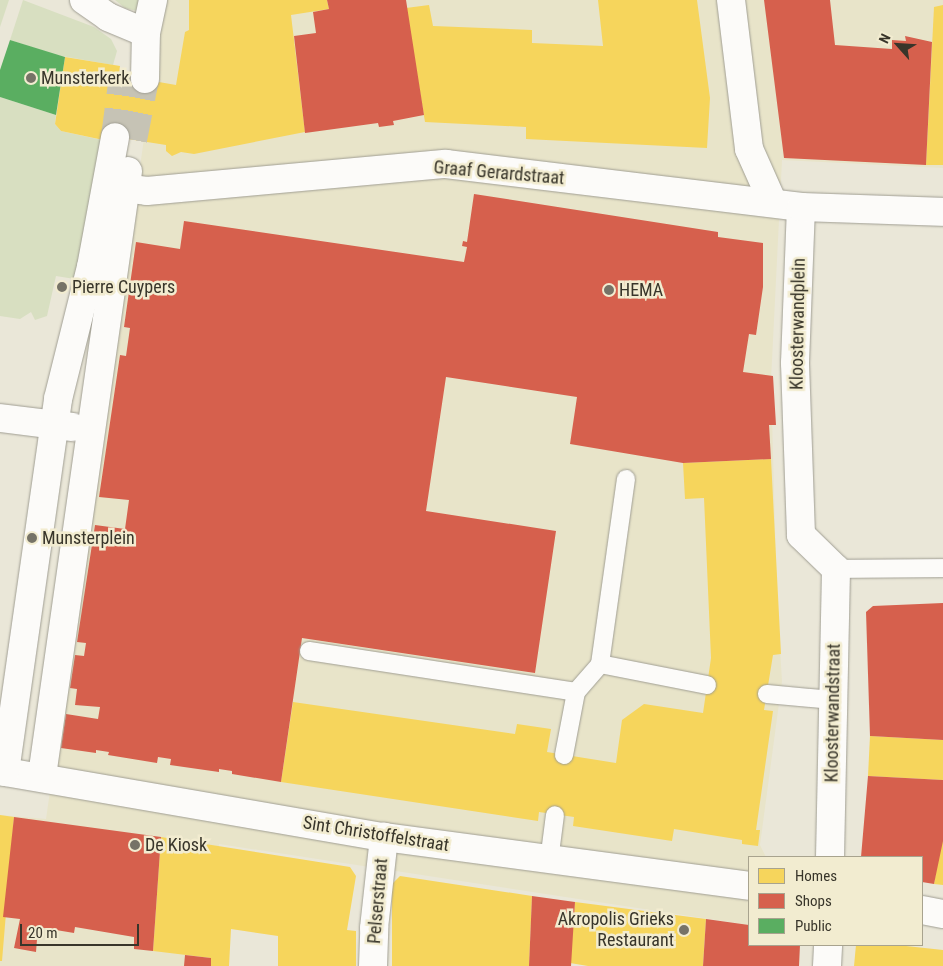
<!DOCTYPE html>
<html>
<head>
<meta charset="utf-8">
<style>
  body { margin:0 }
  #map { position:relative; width:943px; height:966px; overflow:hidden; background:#eae7d8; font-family:"Roboto Condensed",sans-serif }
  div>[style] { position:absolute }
  .built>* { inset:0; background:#e8e4c9 }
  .green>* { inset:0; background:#d8dfc1 }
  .homes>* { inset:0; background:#f6d55c }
  .shops>* { inset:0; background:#d6604d }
  .public>* { inset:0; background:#5aae61 }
  .street-tunnel>* { height:28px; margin-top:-14px; transform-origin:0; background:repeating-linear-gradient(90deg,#c6c3b5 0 28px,transparent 0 42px) }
  .roads { filter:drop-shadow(0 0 1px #a09e93) drop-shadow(0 0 1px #a09e93) }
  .lane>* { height:18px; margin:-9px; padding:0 9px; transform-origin:9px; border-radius:9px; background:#fcfbf9 }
  .street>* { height:28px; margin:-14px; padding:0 14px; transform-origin:14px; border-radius:14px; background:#fcfbf9 }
  .dots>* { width:14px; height:14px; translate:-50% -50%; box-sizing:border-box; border:2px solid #f2ecd0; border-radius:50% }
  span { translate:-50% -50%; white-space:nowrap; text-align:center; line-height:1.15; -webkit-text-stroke:5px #f2ecd0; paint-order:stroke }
  .poi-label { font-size:18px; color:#38352a }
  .left { translate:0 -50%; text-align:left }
  .right { translate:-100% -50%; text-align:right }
  .street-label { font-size:18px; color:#38352a }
  .legend { position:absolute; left:748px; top:856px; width:175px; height:90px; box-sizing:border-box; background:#f2ecd0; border:1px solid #a8a38e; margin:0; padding:6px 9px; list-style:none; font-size:15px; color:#38352a }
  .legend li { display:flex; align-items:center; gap:10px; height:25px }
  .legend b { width:25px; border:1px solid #a8a38e }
  .north { position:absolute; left:873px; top:20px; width:50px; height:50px; -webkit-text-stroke:4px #f2ecd0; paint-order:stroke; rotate:296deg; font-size:14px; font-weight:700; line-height:20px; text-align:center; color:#38352a }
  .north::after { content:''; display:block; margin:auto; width:18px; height:22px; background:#38352a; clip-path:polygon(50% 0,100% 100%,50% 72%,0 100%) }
  .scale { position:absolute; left:20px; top:924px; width:119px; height:22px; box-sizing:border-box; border:2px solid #38352a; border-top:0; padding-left:6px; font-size:15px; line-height:18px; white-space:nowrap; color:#38352a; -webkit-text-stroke:4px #f2ecd0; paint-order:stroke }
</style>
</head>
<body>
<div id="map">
  <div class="built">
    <div style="clip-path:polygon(164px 0,943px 0,943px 168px,782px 160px,771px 380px,777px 600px,782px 681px,760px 845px,766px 857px,749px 857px,749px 925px,219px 844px,212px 966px,0 966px,0 815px,46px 819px)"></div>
  </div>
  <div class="green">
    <div style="clip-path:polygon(0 0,9px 0,0 27px)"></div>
    <div style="clip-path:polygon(23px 0,94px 27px,111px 39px,117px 51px,113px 65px,56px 55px,10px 40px)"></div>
    <div style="clip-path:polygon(115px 0,146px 0,137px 11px,125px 8px)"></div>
    <div style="clip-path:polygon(0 97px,56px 115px,55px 124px,61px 131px,102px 140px,81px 280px,56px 276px,47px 316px,35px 320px,31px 312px,20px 319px,0 316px)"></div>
  </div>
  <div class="homes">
    <div style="clip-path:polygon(189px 0,327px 0,329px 9px,291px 15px,305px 132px,194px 154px,181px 152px,172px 156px,166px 151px,166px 145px,109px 136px,108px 141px,61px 131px,55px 124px,65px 57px,120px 66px,119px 75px,176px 85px,185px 32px,189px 30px)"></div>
    <div style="clip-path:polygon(598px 0,697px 0,710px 98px,707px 148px,526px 139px,526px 127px,425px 122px,406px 8px,429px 5px,433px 26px,532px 30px,532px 43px,603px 46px)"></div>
    <div style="clip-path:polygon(943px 5px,943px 165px,926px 165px,934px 7px)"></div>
    <div style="clip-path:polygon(771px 459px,781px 654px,773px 655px,764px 710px,773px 711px,756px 830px,760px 830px,758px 846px,742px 844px,742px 840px,674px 829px,672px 841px,573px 826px,574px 817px,539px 812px,538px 821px,281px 782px,293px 702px,515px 734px,517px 724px,551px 729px,547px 752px,616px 763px,622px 720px,644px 704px,703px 713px,711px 658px,704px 498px,685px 499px,683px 463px)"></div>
    <div style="clip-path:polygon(870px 736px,943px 740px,943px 780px,868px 776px)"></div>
    <div style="clip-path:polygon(0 815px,14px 817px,2px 961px,0 961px)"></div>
    <div style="clip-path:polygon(161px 837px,350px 867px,356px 876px,347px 930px,356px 931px,356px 966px,278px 966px,278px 936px,231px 929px,229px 966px,211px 966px,211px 958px,153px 951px)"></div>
    <div style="clip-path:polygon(941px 841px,943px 841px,943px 885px,934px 884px)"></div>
    <div style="clip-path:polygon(400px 876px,532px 896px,529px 966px,392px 966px,392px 884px)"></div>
    <div style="clip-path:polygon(575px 902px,706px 919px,703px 966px,588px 966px,570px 963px)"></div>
    <div style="clip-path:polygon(856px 945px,897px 945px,943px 950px,943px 966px,854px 966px)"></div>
  </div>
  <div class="shops">
    <div style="clip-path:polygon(327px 0,406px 0,424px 115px,393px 121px,394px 125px,379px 127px,378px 123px,305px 133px,294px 36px,316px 33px,313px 12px,329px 9px)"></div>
    <div style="clip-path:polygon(764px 0,830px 0,835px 45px,892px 49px,892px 40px,906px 41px,905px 36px,932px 42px,926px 165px,784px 158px)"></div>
    <div style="clip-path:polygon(474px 194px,718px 232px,718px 237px,763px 243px,763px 287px,756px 335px,749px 334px,743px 372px,773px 376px,776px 425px,769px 425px,771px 459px,683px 463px,570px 444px,577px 397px,446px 377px,426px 511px,556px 531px,535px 673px,302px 638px,281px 782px,232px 774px,232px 771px,219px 769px,219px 772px,170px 765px,171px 759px,158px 757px,157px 763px,108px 755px,109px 752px,96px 750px,96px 753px,61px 748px,66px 714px,98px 719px,100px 707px,75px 705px,77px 689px,70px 688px,75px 655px,84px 656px,86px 643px,77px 642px,95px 525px,125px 529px,129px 500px,99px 497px,120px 355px,126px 356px,130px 328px,124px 327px,136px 242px,180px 249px,184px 221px,464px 262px,467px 247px,462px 246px,463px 241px,467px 242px)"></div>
    <div style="clip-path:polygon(943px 603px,943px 740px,870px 736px,866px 612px,873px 606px)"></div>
    <div style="clip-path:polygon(868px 776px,943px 780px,943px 841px,934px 884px,922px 882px,922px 857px,861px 857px)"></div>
    <div style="clip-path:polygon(14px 817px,161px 837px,153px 951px,134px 949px,134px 937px,75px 927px,74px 933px,38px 927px,36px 952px,14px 948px,20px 919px,3px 917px)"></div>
    <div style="clip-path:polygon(532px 896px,575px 902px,571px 966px,529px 966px)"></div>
    <div style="clip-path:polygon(706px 919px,749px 925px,749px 945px,800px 945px,799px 966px,703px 966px)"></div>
    <div style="clip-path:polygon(185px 955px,211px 958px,211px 966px,184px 966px)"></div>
  </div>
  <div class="public">
    <div style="clip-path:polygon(10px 40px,65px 57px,56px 115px,0 97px,0 70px)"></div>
  </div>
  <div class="street-tunnel">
    <div style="left:115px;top:137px;width:62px;rotate:-82.5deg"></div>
    <div style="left:133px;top:140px;width:62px;rotate:-78.9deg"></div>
  </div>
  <div class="roads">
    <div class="lane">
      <div style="left:626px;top:479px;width:187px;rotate:98deg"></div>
      <div style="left:600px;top:664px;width:109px;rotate:11.1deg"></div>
      <div style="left:836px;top:569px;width:107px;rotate:-0.5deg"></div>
      <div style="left:309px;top:651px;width:270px;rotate:8.7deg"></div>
      <div style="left:576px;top:692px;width:37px;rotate:-49deg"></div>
      <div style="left:767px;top:694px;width:66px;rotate:5.2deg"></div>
      <div style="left:564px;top:755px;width:64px;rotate:-79.2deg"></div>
      <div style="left:549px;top:861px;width:46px;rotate:-82.6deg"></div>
    </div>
    <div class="street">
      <div style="left:84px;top:0;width:29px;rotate:35deg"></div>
      <div style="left:108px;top:17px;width:41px;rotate:22.8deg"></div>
      <div style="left:731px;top:0;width:150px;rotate:83.1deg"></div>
      <div style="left:749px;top:149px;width:59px;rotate:66deg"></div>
      <div style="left:145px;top:79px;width:46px;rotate:-88.8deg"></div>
      <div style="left:146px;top:33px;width:34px;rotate:-78deg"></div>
      <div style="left:107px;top:186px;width:40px;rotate:7.1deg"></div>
      <div style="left:147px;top:191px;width:300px;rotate:-5.2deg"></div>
      <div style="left:446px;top:164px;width:358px;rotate:6.9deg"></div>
      <div style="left:0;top:418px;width:73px;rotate:7.1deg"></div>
      <div style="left:0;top:771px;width:390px;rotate:9.8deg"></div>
      <div style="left:384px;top:837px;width:368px;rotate:7.6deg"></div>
      <div style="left:5px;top:772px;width:377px;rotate:-81.9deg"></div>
      <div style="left:58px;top:399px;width:136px;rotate:-76deg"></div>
      <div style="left:91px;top:267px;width:132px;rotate:-79.5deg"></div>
      <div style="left:42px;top:776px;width:611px;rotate:-81.91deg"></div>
      <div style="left:830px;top:857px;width:288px;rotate:-88.8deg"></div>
      <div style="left:836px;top:569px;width:49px;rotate:-135.8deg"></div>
      <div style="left:801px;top:535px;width:172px;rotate:-92deg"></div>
      <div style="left:795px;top:363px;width:156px;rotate:-87.8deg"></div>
      <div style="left:801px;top:207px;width:142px;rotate:2deg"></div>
      <div style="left:922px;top:910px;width:21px;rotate:11deg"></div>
      <div style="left:373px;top:966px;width:38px;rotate:-88deg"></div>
      <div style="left:374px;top:928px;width:92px;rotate:-83.7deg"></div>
      <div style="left:827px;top:966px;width:21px;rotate:-87deg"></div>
    </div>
  </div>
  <div class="dots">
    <div style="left:31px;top:78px;background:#767367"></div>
    <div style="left:62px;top:287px;background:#767367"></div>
    <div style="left:609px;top:290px;background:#767367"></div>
    <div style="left:32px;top:538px;background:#767367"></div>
    <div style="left:135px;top:845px;background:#767367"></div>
    <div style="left:684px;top:930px;background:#767367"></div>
  </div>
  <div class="poi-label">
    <span class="left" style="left:41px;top:78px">Munsterkerk</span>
    <span class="left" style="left:72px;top:287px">Pierre Cuypers</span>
    <span class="left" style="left:619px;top:290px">HEMA</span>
    <span class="left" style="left:42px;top:538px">Munsterplein</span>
    <span class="left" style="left:145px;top:845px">De Kiosk</span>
    <span class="right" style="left:674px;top:930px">Akropolis Grieks<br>Restaurant</span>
  </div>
  <div class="street-label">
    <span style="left:499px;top:173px;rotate:5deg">Graaf Gerardstraat</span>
    <span style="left:798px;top:324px;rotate:-89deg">Kloosterwandplein</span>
    <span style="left:833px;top:713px;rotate:-89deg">Kloosterwandstraat</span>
    <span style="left:376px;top:834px;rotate:9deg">Sint Christoffelstraat</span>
    <span style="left:378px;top:901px;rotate:-85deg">Pelserstraat</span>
  </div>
  <ul class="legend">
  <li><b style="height:14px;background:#f6d55c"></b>Homes</li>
  <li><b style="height:14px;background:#d6604d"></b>Shops</li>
  <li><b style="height:14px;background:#5aae61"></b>Public</li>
  </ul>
  <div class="north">N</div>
  <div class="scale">20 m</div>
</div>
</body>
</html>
